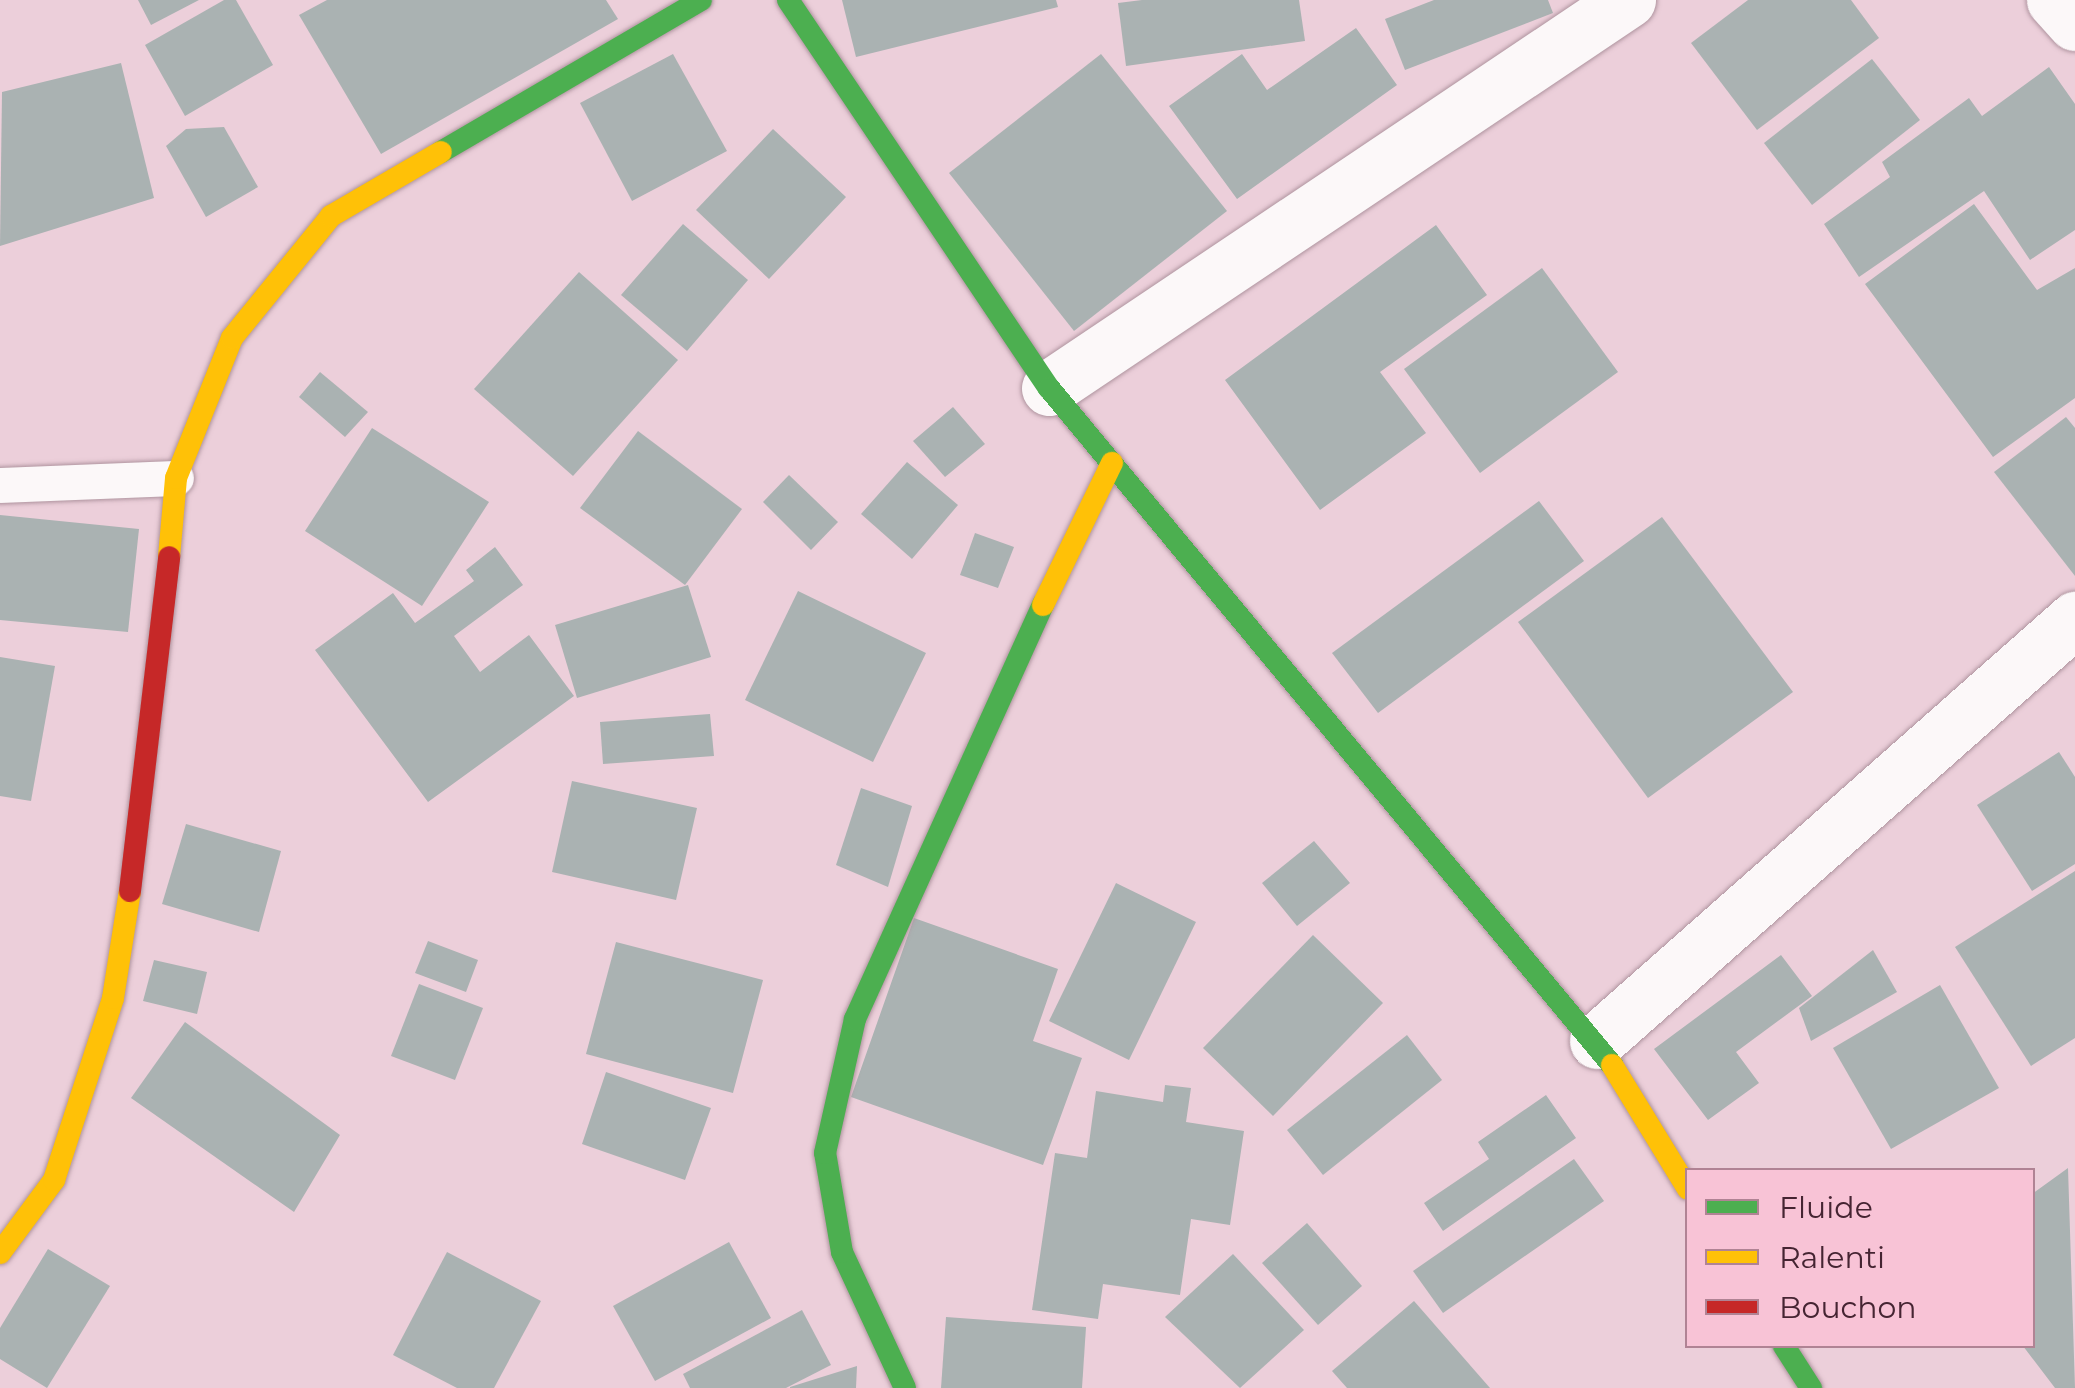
<!DOCTYPE html>
<html>
<head>
<meta charset="utf-8">
<style>
  body { margin:0 }
  #map { position:relative; width:2075px; height:1388px; overflow:hidden; background:#eccfda; font-family:Montserrat,sans-serif }
  div>[style] { position:absolute }
  .building>* { inset:0; background:#aab2b2 }
  .roads { filter:drop-shadow(0 0 2px #af949f) drop-shadow(0 0 2px #af949f) }
  .lane>* { height:35px; margin:-17.5px; padding:0 17.5px; transform-origin:17.5px; border-radius:17.5px; background:#fcf8f9 }
  .street>* { height:55px; margin:-27.5px; padding:0 27.5px; transform-origin:27.5px; border-radius:27.5px; background:#fcf8f9 }
  .fast>* { height:22px; margin:-11px; padding:0 11px; transform-origin:11px; border-radius:11px; background:#4caf50 }
  .slow>* { height:22px; margin:-11px; padding:0 11px; transform-origin:11px; border-radius:11px; background:#ffc107 }
  .jam>* { height:22px; margin:-11px; padding:0 11px; transform-origin:11px; border-radius:11px; background:#c62828 }
  span { translate:-50% -50%; white-space:nowrap; text-align:center; line-height:1.15; -webkit-text-stroke:9px #f8c3d6; paint-order:stroke }
  .legend { position:absolute; left:1685px; top:1168px; width:350px; height:180px; box-sizing:border-box; background:#f8c3d6; border:2px solid #b08394; margin:0; padding:12px 18px; list-style:none; font-size:30px; color:#452432 }
  .legend li { display:flex; align-items:center; gap:20px; height:50px }
  .legend b { width:50px; border:2px solid #b08394 }
</style>
</head>
<body>
<div id="map">
  <div class="building">
    <div style="clip-path:polygon(138px 0,199px 0,151px 25px)"></div>
    <div style="clip-path:polygon(224px 0,236px 0,273px 65px,185px 116px,145px 45px)"></div>
    <div style="clip-path:polygon(327px 0,606px 0,618px 19px,381px 154px,299px 15px)"></div>
    <div style="clip-path:polygon(842px 0,1056px 0,1058px 7px,856px 57px)"></div>
    <div style="clip-path:polygon(1142px 0,1299px 0,1305px 41px,1126px 66px,1118px 3px)"></div>
    <div style="clip-path:polygon(1434px 0,1548px 0,1553px 13px,1405px 70px,1385px 19px)"></div>
    <div style="clip-path:polygon(1748px 0,1851px 0,1879px 38px,1757px 130px,1691px 43px)"></div>
    <div style="clip-path:polygon(1356px 28px,1397px 85px,1237px 199px,1169px 106px,1242px 54px,1267px 90px)"></div>
    <div style="clip-path:polygon(673px 54px,727px 151px,632px 201px,580px 103px)"></div>
    <div style="clip-path:polygon(1101px 54px,1227px 211px,1074px 331px,949px 173px)"></div>
    <div style="clip-path:polygon(1872px 59px,1920px 120px,1812px 205px,1764px 143px)"></div>
    <div style="clip-path:polygon(121px 63px,154px 198px,0 246px,2px 92px)"></div>
    <div style="clip-path:polygon(2049px 67px,2075px 104px,2075px 230px,2030px 260px,1984px 191px,1859px 277px,1824px 224px,1890px 177px,1882px 162px,1969px 98px,1982px 116px)"></div>
    <div style="clip-path:polygon(224px 127px,258px 187px,206px 217px,166px 146px,186px 129px)"></div>
    <div style="clip-path:polygon(773px 129px,846px 197px,769px 279px,696px 210px)"></div>
    <div style="clip-path:polygon(1974px 204px,2037px 290px,2075px 268px,2075px 398px,1993px 457px,1865px 284px)"></div>
    <div style="clip-path:polygon(683px 224px,748px 280px,687px 351px,621px 295px)"></div>
    <div style="clip-path:polygon(1436px 225px,1487px 295px,1380px 372px,1426px 433px,1320px 510px,1225px 380px)"></div>
    <div style="clip-path:polygon(1542px 268px,1618px 372px,1480px 473px,1404px 369px)"></div>
    <div style="clip-path:polygon(579px 272px,678px 360px,573px 476px,474px 389px)"></div>
    <div style="clip-path:polygon(320px 372px,368px 412px,345px 437px,299px 397px)"></div>
    <div style="clip-path:polygon(953px 407px,985px 444px,945px 477px,913px 441px)"></div>
    <div style="clip-path:polygon(2066px 417px,2075px 428px,2075px 576px,1994px 472px)"></div>
    <div style="clip-path:polygon(372px 428px,489px 502px,422px 606px,305px 531px)"></div>
    <div style="clip-path:polygon(638px 431px,742px 509px,685px 585px,580px 508px)"></div>
    <div style="clip-path:polygon(907px 462px,958px 505px,912px 559px,861px 514px)"></div>
    <div style="clip-path:polygon(789px 475px,838px 522px,811px 550px,763px 502px)"></div>
    <div style="clip-path:polygon(1539px 501px,1584px 561px,1378px 713px,1332px 653px)"></div>
    <div style="clip-path:polygon(0 515px,139px 529px,128px 632px,0 620px)"></div>
    <div style="clip-path:polygon(1662px 517px,1793px 692px,1648px 798px,1518px 622px)"></div>
    <div style="clip-path:polygon(975px 533px,1014px 547px,998px 588px,960px 575px)"></div>
    <div style="clip-path:polygon(495px 547px,523px 585px,454px 636px,480px 672px,529px 635px,574px 696px,428px 802px,315px 650px,393px 593px,415px 623px,474px 581px,466px 570px)"></div>
    <div style="clip-path:polygon(688px 585px,711px 657px,577px 698px,555px 625px)"></div>
    <div style="clip-path:polygon(798px 591px,926px 653px,873px 762px,745px 700px)"></div>
    <div style="clip-path:polygon(0 657px,55px 666px,31px 801px,0 796px)"></div>
    <div style="clip-path:polygon(710px 714px,714px 756px,603px 764px,600px 722px)"></div>
    <div style="clip-path:polygon(2059px 752px,2075px 777px,2075px 864px,2032px 891px,1977px 805px)"></div>
    <div style="clip-path:polygon(572px 781px,697px 808px,676px 900px,552px 872px)"></div>
    <div style="clip-path:polygon(861px 788px,912px 806px,888px 887px,836px 865px)"></div>
    <div style="clip-path:polygon(186px 824px,281px 851px,259px 932px,162px 904px)"></div>
    <div style="clip-path:polygon(1314px 841px,1350px 883px,1297px 926px,1262px 883px)"></div>
    <div style="clip-path:polygon(2075px 871px,2075px 1038px,2031px 1066px,1955px 947px)"></div>
    <div style="clip-path:polygon(1116px 883px,1196px 922px,1129px 1060px,1049px 1021px)"></div>
    <div style="clip-path:polygon(914px 918px,1058px 969px,1033px 1041px,1082px 1058px,1043px 1165px,851px 1097px)"></div>
    <div style="clip-path:polygon(1313px 935px,1383px 1003px,1273px 1116px,1203px 1048px)"></div>
    <div style="clip-path:polygon(428px 941px,478px 960px,466px 992px,415px 973px)"></div>
    <div style="clip-path:polygon(616px 942px,763px 980px,733px 1093px,586px 1054px)"></div>
    <div style="clip-path:polygon(1873px 950px,1897px 992px,1811px 1041px,1799px 1008px)"></div>
    <div style="clip-path:polygon(1781px 955px,1812px 996px,1736px 1052px,1759px 1083px,1708px 1120px,1654px 1049px)"></div>
    <div style="clip-path:polygon(154px 960px,207px 972px,197px 1014px,143px 1001px)"></div>
    <div style="clip-path:polygon(419px 984px,483px 1008px,455px 1080px,391px 1056px)"></div>
    <div style="clip-path:polygon(1940px 985px,1999px 1088px,1891px 1149px,1833px 1048px)"></div>
    <div style="clip-path:polygon(185px 1022px,340px 1135px,294px 1212px,131px 1098px)"></div>
    <div style="clip-path:polygon(1407px 1035px,1442px 1080px,1323px 1175px,1287px 1130px)"></div>
    <div style="clip-path:polygon(606px 1072px,711px 1108px,685px 1180px,582px 1144px)"></div>
    <div style="clip-path:polygon(1165px 1085px,1191px 1088px,1186px 1122px,1244px 1131px,1230px 1225px,1191px 1219px,1180px 1295px,1103px 1284px,1098px 1319px,1032px 1310px,1055px 1153px,1087px 1158px,1096px 1091px,1163px 1102px)"></div>
    <div style="clip-path:polygon(1546px 1095px,1576px 1138px,1443px 1231px,1424px 1203px,1489px 1159px,1478px 1142px)"></div>
    <div style="clip-path:polygon(1574px 1159px,1604px 1201px,1443px 1313px,1413px 1271px)"></div>
    <div style="clip-path:polygon(2068px 1168px,2075px 1388px,2055px 1388px,2023px 1346px,2032px 1346px,2032px 1194px)"></div>
    <div style="clip-path:polygon(1307px 1223px,1362px 1286px,1318px 1325px,1262px 1263px)"></div>
    <div style="clip-path:polygon(729px 1242px,771px 1318px,655px 1381px,613px 1306px)"></div>
    <div style="clip-path:polygon(48px 1249px,110px 1286px,47px 1388px,0 1359px,0 1328px)"></div>
    <div style="clip-path:polygon(447px 1252px,541px 1301px,494px 1388px,457px 1388px,393px 1355px)"></div>
    <div style="clip-path:polygon(1233px 1254px,1304px 1330px,1240px 1388px,1165px 1317px)"></div>
    <div style="clip-path:polygon(1414px 1301px,1490px 1388px,1347px 1388px,1332px 1371px)"></div>
    <div style="clip-path:polygon(802px 1310px,831px 1365px,786px 1388px,690px 1388px,683px 1374px)"></div>
    <div style="clip-path:polygon(946px 1317px,1086px 1327px,1082px 1388px,941px 1388px)"></div>
    <div style="clip-path:polygon(857px 1366px,856px 1388px,790px 1388px,790px 1387px)"></div>
  </div>
  <div class="roads">
    <div class="lane">
      <div style="left:0;top:485px;width:176px;rotate:-2.3deg"></div>
    </div>
    <div class="street">
      <div style="left:2054px;top:0;width:31px;rotate:48deg"></div>
      <div style="left:1049px;top:388px;width:697px;rotate:-33.83deg"></div>
      <div style="left:1597px;top:1041px;width:638px;rotate:-41.44deg"></div>
    </div>
    <div class="fast">
      <div style="left:788px;top:0;width:468px;rotate:56.1deg"></div>
      <div style="left:1049px;top:388px;width:881px;rotate:50.25deg"></div>
      <div style="left:441px;top:152px;width:301px;rotate:-30.3deg"></div>
      <div style="left:1784px;top:1346px;width:50px;rotate:57.3deg"></div>
      <div style="left:905px;top:1388px;width:150px;rotate:-114.9deg"></div>
      <div style="left:842px;top:1252px;width:100px;rotate:-99.7deg"></div>
      <div style="left:825px;top:1153px;width:137px;rotate:-77.4deg"></div>
      <div style="left:855px;top:1019px;width:455px;rotate:-65.6deg"></div>
    </div>
    <div class="slow">
      <div style="left:169px;top:557px;width:79px;rotate:-84.9deg"></div>
      <div style="left:176px;top:478px;width:151px;rotate:-68.2deg"></div>
      <div style="left:232px;top:338px;width:157px;rotate:-50.9deg"></div>
      <div style="left:331px;top:216px;width:127px;rotate:-30.2deg"></div>
      <div style="left:1043px;top:605px;width:158px;rotate:-64.1deg"></div>
      <div style="left:1612px;top:1065px;width:145px;rotate:58.5deg"></div>
      <div style="left:0;top:1253px;width:91px;rotate:-53.5deg"></div>
      <div style="left:54px;top:1180px;width:191px;rotate:-72deg"></div>
      <div style="left:113px;top:998px;width:108px;rotate:-81deg"></div>
    </div>
    <div class="jam">
      <div style="left:130px;top:891px;width:336px;rotate:-83.3deg"></div>
    </div>
  </div>
  <ul class="legend">
  <li><b style="height:12px;background:#4caf50"></b>Fluide</li>
  <li><b style="height:12px;background:#ffc107"></b>Ralenti</li>
  <li><b style="height:12px;background:#c62828"></b>Bouchon</li>
  </ul>
</div>
</body>
</html>
